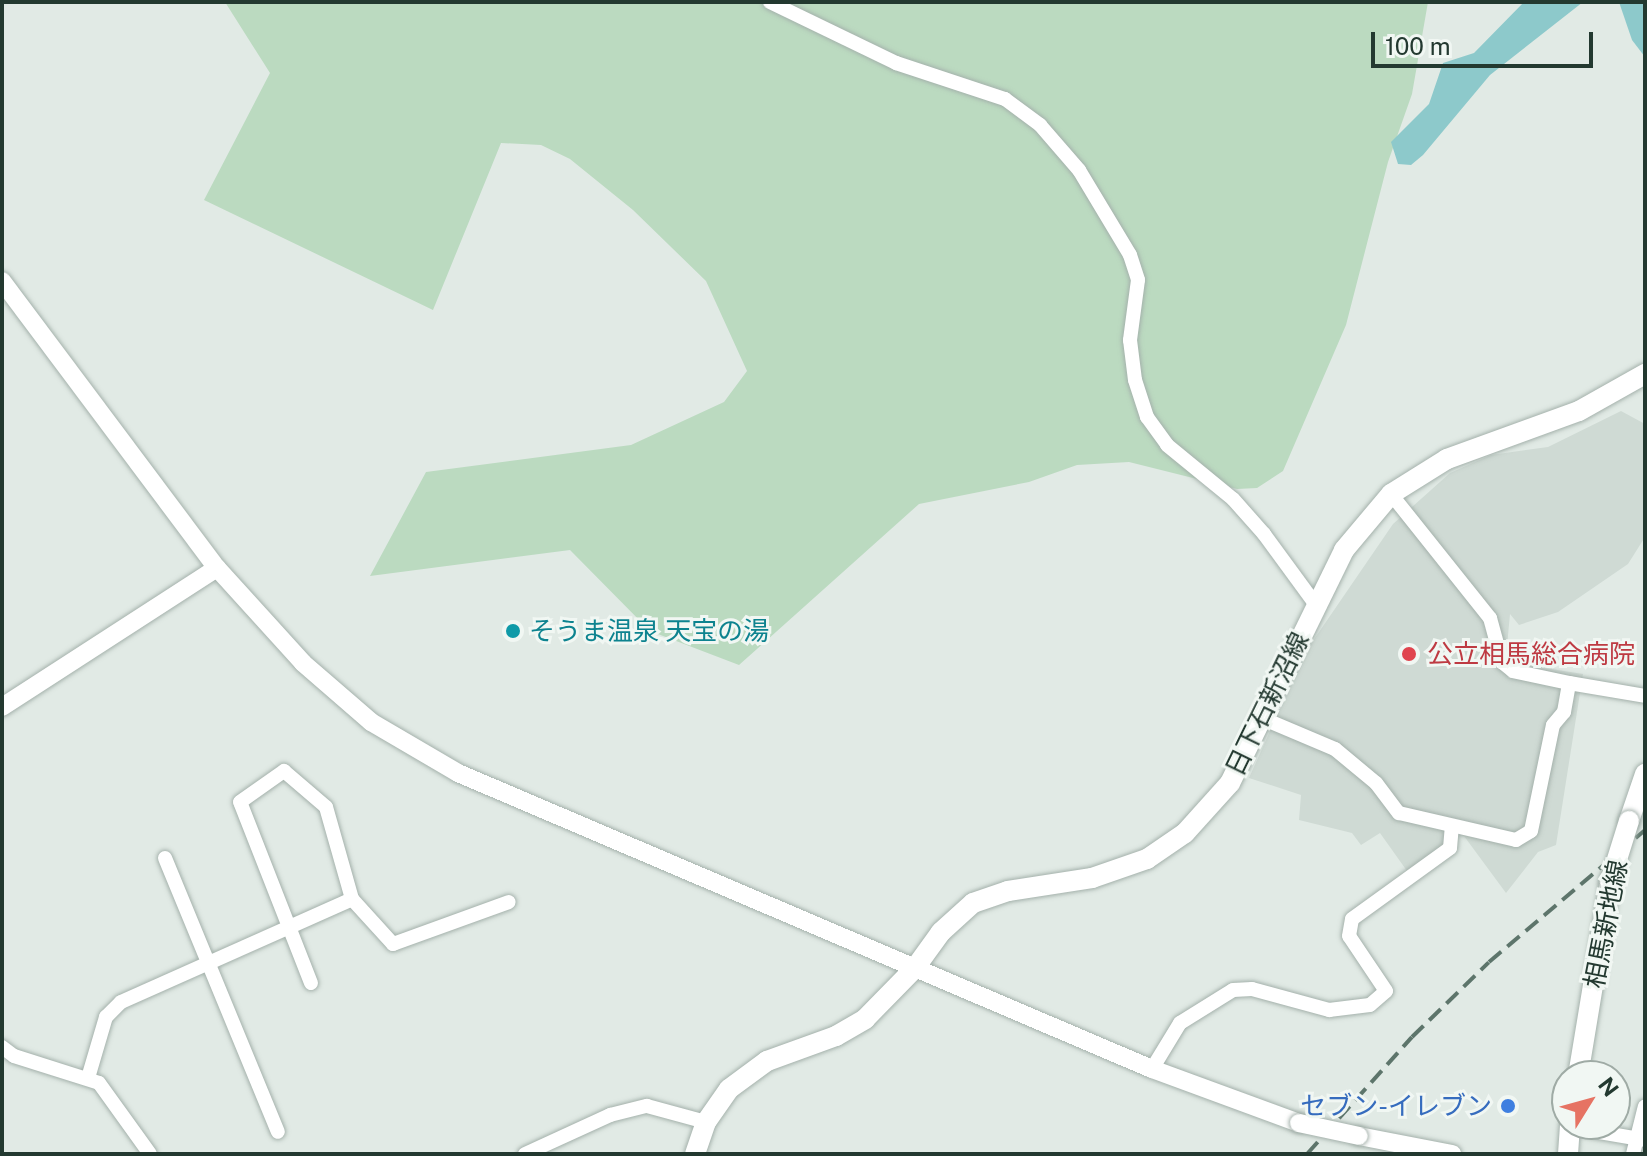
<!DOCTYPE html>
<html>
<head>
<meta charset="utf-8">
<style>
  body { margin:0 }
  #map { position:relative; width:1647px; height:1156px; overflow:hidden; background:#e1eae5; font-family:"Public Sans","Noto Sans JP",sans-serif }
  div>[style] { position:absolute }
  .built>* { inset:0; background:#cfdad4 }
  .green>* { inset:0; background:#bbdac0 }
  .water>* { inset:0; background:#8dc9cb }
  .roads { filter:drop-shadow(0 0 2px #a4b1ab) drop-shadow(0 0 2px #a4b1ab) }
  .minor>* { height:14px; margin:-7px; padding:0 7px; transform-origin:7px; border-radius:7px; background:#fff }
  .tertiary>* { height:18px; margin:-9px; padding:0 9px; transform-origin:9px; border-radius:9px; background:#fff }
  .secondary>* { height:20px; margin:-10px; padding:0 10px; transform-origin:10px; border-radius:10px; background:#fff }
  .rail>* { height:4px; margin-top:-2px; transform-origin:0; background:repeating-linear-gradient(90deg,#5d756b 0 16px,transparent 0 24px) }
  .bridges { filter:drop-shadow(0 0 2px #a4b1ab) drop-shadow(0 0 2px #a4b1ab) }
  .tertiary-bridge>* { height:18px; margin:-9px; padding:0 9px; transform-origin:9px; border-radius:9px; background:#fff }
  .secondary-bridge>* { height:20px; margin:-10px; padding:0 10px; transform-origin:10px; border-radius:10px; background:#fff }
  .dots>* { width:22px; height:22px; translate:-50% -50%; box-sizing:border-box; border:4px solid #f1f7f3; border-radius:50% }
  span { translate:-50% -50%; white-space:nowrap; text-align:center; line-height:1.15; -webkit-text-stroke:6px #f1f7f3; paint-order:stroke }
  .culture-label { font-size:26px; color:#0d838f }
  .left { translate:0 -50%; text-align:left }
  .health-label { font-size:26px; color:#be3a42 }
  .street-label { font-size:26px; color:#233930 }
  .shop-label { font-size:26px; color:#366cbe }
  .right { translate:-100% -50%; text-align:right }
  .frame { position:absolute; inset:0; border:4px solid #233930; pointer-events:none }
  .north { position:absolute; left:1551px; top:1060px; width:80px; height:80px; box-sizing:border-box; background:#f1f7f3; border:2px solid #9faba5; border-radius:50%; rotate:53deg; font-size:22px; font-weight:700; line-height:32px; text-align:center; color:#233930 }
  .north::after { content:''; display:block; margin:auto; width:28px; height:36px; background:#e67363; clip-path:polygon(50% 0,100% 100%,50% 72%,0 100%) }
  .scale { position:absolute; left:1371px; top:32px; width:222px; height:36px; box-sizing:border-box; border:4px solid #233930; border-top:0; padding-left:10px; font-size:24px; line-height:28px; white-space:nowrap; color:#233930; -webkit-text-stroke:6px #f1f7f3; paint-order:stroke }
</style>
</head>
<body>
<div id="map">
  <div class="built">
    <div style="clip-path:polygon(1621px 411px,1645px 424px,1645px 537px,1628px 564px,1558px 612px,1519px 625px,1510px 614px,1507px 646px,1514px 656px,1532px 666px,1583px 674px,1556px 845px,1538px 852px,1506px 893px,1464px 836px,1444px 831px,1444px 845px,1407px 871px,1380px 833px,1361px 845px,1352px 833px,1299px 820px,1301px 795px,1249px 778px,1306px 651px,1393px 524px,1450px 473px,1491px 455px,1548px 447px)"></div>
  </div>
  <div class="green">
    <div style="clip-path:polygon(225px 2px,1428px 2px,1412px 94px,1388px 162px,1346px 325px,1283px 471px,1257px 488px,1237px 489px,1129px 462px,1077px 465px,1029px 482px,919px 504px,739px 665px,650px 631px,570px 550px,370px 576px,426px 472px,631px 445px,724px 402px,747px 371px,706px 281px,633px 210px,570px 159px,541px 145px,501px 143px,433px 310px,204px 200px,270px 73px)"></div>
  </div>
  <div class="water">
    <div style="clip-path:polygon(1524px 2px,1583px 2px,1490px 75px,1423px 155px,1411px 165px,1398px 164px,1391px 142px,1429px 104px,1443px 63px,1474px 53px)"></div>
    <div style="clip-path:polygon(1619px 2px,1645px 2px,1645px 57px,1632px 40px)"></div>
  </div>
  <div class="roads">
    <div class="minor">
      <div style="left:770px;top:2px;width:140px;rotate:25.8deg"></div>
      <div style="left:896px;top:63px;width:115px;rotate:18.3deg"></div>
      <div style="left:1005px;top:99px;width:44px;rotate:36.6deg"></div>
      <div style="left:1040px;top:125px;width:60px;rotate:49.1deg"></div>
      <div style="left:1079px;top:170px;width:99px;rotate:59deg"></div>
      <div style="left:1130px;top:255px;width:26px;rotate:72deg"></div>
      <div style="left:1138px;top:280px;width:61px;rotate:97.6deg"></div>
      <div style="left:1130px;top:340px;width:40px;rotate:82.9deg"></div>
      <div style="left:1135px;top:380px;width:39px;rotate:72deg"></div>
      <div style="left:1147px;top:417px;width:34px;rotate:54deg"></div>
      <div style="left:1167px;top:445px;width:85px;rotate:39.3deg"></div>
      <div style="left:1233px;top:499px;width:47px;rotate:48.5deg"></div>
      <div style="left:1264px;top:534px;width:88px;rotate:53.8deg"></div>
      <div style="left:1391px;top:494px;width:159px;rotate:51.4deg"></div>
      <div style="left:1490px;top:618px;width:46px;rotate:74.7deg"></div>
      <div style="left:1502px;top:662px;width:14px;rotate:39deg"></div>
      <div style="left:1513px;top:671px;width:57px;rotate:12.1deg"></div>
      <div style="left:1264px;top:719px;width:77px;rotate:22.9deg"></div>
      <div style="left:1335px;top:749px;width:53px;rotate:39.7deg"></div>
      <div style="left:1376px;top:783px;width:38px;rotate:53deg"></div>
      <div style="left:1399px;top:813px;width:120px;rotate:13deg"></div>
      <div style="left:1516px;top:840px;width:17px;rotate:-31deg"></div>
      <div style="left:1531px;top:831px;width:108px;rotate:-78.3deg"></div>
      <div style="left:1553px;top:725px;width:17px;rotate:-50deg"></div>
      <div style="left:1564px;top:712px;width:29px;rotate:-80deg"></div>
      <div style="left:1569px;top:683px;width:77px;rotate:9.7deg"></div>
      <div style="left:165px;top:858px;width:296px;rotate:67.6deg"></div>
      <div style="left:311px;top:983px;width:194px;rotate:-111.4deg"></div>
      <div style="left:240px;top:802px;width:54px;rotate:-35.2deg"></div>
      <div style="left:284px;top:771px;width:55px;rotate:40.6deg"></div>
      <div style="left:326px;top:807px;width:96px;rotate:74.2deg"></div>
      <div style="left:352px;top:899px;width:61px;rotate:47.7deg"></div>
      <div style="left:393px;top:944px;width:123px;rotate:-19.9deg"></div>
      <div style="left:2px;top:1047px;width:15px;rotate:37deg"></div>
      <div style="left:14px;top:1056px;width:89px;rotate:17.6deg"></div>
      <div style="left:99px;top:1083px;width:87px;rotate:54.3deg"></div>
      <div style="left:1152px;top:1069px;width:54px;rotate:-58.7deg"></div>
      <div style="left:1180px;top:1023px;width:62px;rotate:-31.9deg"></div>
      <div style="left:1233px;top:990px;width:19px;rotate:-3deg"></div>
      <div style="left:1252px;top:989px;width:80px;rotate:15.3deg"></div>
      <div style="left:1329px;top:1010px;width:41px;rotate:-7deg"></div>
      <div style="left:1370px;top:1005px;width:21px;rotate:-41deg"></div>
      <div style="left:1386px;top:991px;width:66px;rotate:-123.9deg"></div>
      <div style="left:1349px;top:936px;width:17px;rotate:-80deg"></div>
      <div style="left:1352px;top:919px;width:121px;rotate:-35.9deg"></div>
      <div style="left:1450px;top:848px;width:21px;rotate:-85deg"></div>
      <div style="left:88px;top:1078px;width:64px;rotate:-73.6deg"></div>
      <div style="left:106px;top:1017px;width:21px;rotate:-45deg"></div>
      <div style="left:121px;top:1002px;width:253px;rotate:-24deg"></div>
      <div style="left:1570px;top:1127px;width:76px;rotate:9.8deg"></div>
      <div style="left:525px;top:1154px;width:94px;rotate:-24.6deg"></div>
      <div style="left:610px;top:1115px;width:38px;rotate:-14deg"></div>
      <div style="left:647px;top:1106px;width:61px;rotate:15.2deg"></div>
      <div style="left:1633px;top:1154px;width:49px;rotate:-76deg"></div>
    </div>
    <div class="tertiary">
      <div style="left:2px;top:281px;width:359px;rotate:53.2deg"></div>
      <div style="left:217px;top:568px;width:128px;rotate:47.8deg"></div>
      <div style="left:303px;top:663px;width:90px;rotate:40.9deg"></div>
      <div style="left:371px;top:722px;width:101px;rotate:30.4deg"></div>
      <div style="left:458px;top:773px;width:754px;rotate:23.1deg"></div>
      <div style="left:1152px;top:1069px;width:157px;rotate:20.2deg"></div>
      <div style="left:2px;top:707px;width:256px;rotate:-32.9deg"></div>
      <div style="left:1359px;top:1136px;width:95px;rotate:11deg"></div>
    </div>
    <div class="secondary">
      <div style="left:1629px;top:821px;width:50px;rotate:-71.2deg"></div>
      <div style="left:1578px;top:1076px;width:197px;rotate:-80.6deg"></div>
      <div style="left:695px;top:1154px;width:34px;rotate:-71deg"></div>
      <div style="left:706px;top:1122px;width:40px;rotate:-55.1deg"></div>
      <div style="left:729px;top:1089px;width:47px;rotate:-36.4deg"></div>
      <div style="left:767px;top:1061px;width:73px;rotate:-19.9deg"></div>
      <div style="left:836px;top:1036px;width:34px;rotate:-30deg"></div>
      <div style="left:865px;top:1019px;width:71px;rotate:-45.6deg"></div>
      <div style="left:915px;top:968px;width:44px;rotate:-54.2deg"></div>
      <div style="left:941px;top:932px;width:43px;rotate:-42.2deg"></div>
      <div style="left:973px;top:903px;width:37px;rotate:-19deg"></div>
      <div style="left:1008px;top:891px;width:85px;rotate:-8.8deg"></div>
      <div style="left:1092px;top:878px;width:58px;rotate:-19.1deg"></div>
      <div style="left:1147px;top:859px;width:46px;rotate:-34.4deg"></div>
      <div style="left:1185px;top:833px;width:67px;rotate:-48deg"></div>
      <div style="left:1230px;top:783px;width:259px;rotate:-63.9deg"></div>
      <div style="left:1344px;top:550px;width:73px;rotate:-50deg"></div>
      <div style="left:1391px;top:494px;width:66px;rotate:-32deg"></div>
      <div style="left:1447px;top:459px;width:140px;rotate:-20deg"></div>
      <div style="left:1579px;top:411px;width:76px;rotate:-29.3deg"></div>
      <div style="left:1568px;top:1154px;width:30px;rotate:-86deg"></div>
    </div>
  </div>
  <div class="rail">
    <div style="left:1307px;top:1154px;width:157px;rotate:-48.1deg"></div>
    <div style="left:1412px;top:1037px;width:107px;rotate:-44.2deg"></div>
    <div style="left:1489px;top:962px;width:204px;rotate:-40.2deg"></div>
  </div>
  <div class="bridges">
    <div class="tertiary-bridge">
      <div style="left:1299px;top:1123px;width:61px;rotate:12.2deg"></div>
    </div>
    <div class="secondary-bridge">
      <div style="left:1610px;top:882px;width:64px;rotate:-72.7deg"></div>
    </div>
  </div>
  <div class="dots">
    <div style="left:513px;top:631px;background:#0f9aa8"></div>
    <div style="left:1409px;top:654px;background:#e0444e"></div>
    <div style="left:1508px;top:1106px;background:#3f7fe0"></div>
  </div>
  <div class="culture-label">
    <span class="left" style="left:529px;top:631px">そうま温泉 天宝の湯</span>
  </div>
  <div class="health-label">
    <span class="left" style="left:1427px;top:654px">公立相馬総合病院</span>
  </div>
  <div class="street-label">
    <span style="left:1267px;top:704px;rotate:-64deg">日下石新沼線</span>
    <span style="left:1606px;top:924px;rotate:-79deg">相馬新地線</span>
  </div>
  <div class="shop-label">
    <span class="right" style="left:1492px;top:1106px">セブン-イレブン</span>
  </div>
  <div class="frame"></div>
  <div class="north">N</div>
  <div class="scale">100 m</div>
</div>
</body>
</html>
